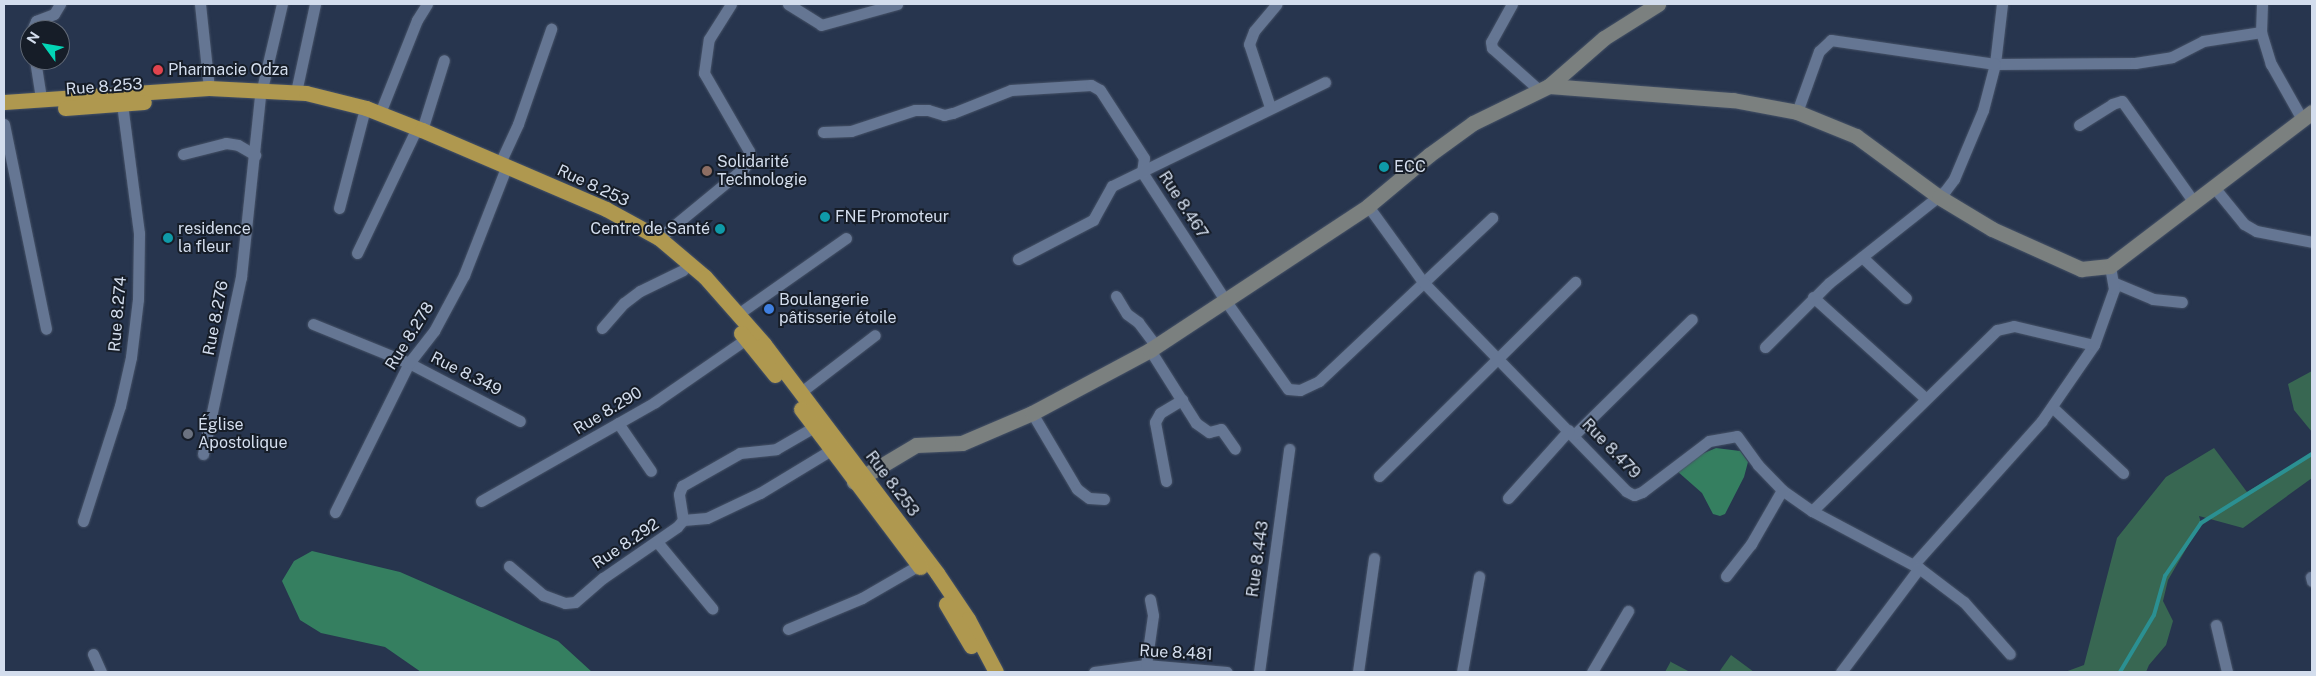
<!DOCTYPE html>
<html>
<head>
<meta charset="utf-8">
<style>
  body { margin:0 }
  #map { position:relative; width:2316px; height:676px; overflow:hidden; background:#27354e; font-family:"Public Sans",sans-serif }
  div>[style] { position:absolute }
  .green>* { inset:0; background:#386752 }
  .forest>* { inset:0; background:#357f60 }
  .stream>* { height:4px; margin:-2px; padding:0 2px; transform-origin:2px; border-radius:2px; background:#2b9092 }
  .roads { filter:drop-shadow(0 0 1px #465267) drop-shadow(0 0 1px #465267) }
  .street>* { height:11px; margin:-5.5px; padding:0 5.5px; transform-origin:5.5px; border-radius:5.5px; background:#657693 }
  .secondary>* { height:15px; margin:-7.5px; padding:0 7.5px; transform-origin:7.5px; border-radius:7.5px; background:#7b807f }
  .highway>* { height:15px; margin:-7.5px; padding:0 7.5px; transform-origin:7.5px; border-radius:7.5px; background:#af984f }
  .dots>* { width:14px; height:14px; translate:-50% -50%; box-sizing:border-box; border:2px solid #161d28; border-radius:50% }
  span { translate:-50% -50%; white-space:nowrap; text-align:center; line-height:1.15; -webkit-text-stroke:4px #161d28; paint-order:stroke }
  .poi-label { font-size:16px; color:#d3dded }
  .left { translate:0 -50%; text-align:left }
  .right { translate:-100% -50%; text-align:right }
  .street-label { font-size:16px; color:#d3dded }
  .frame { position:absolute; inset:0; border:5px solid #d3dded; pointer-events:none }
  .north { position:absolute; left:20px; top:20px; width:50px; height:50px; box-sizing:border-box; background:#161d28; border:1px solid #626a77; border-radius:50%; rotate:302deg; font-size:14px; font-weight:700; line-height:20px; text-align:center; color:#d3dded }
  .north::after { content:''; display:block; margin:auto; width:18px; height:22px; background:#03d5b6; clip-path:polygon(50% 0,100% 100%,50% 72%,0 100%) }
</style>
</head>
<body>
<div id="map">
  <div class="green">
    <div style="clip-path:polygon(2312px 371px,2312px 432px,2294px 410px,2288px 384px)"></div>
    <div style="clip-path:polygon(2214px 448px,2247px 492px,2312px 453px,2312px 478px,2243px 528px,2199px 516px,2201px 523px,2168px 580px,2163px 601px,2173px 621px,2166px 645px,2149px 665px,2146px 672px,2065px 672px,2084px 665px,2117px 538px,2166px 477px)"></div>
    <div style="clip-path:polygon(1731px 655px,1754px 672px,1719px 672px)"></div>
    <div style="clip-path:polygon(1671px 661px,1671px 662px,1690px 672px,1665px 672px)"></div>
  </div>
  <div class="forest">
    <div style="clip-path:polygon(1716px 448px,1740px 451px,1748px 462px,1744px 477px,1725px 514px,1720px 516px,1713px 514px,1702px 493px,1677px 471px,1690px 459px)"></div>
    <div style="clip-path:polygon(312px 551px,400px 572px,558px 641px,592px 672px,421px 672px,385px 647px,321px 633px,300px 620px,282px 581px,294px 561px)"></div>
  </div>
  <div class="stream">
    <div style="left:2120px;top:672px;width:66px;rotate:-59.2deg"></div>
    <div style="left:2154px;top:615px;width:41px;rotate:-74.2deg"></div>
    <div style="left:2165px;top:576px;width:64px;rotate:-55.8deg"></div>
    <div style="left:2201px;top:523px;width:131px;rotate:-31.9deg"></div>
  </div>
  <div class="roads">
    <div class="street">
      <div style="left:200px;top:4px;width:84px;rotate:83.9deg"></div>
      <div style="left:788px;top:4px;width:39px;rotate:32deg"></div>
      <div style="left:821px;top:25px;width:79px;rotate:-15.4deg"></div>
      <div style="left:1512px;top:4px;width:43px;rotate:118.9deg"></div>
      <div style="left:1491px;top:42px;width:6px;rotate:81deg"></div>
      <div style="left:1492px;top:48px;width:62px;rotate:41.7deg"></div>
      <div style="left:2002px;top:4px;width:60px;rotate:96.7deg"></div>
      <div style="left:1995px;top:64px;width:140px;rotate:-0.4deg"></div>
      <div style="left:2135px;top:63px;width:37px;rotate:-9deg"></div>
      <div style="left:2172px;top:57px;width:35px;rotate:-27deg"></div>
      <div style="left:2203px;top:41px;width:59px;rotate:-8.8deg"></div>
      <div style="left:2262px;top:4px;width:28px;rotate:92deg"></div>
      <div style="left:2261px;top:32px;width:34px;rotate:73deg"></div>
      <div style="left:2271px;top:64px;width:63px;rotate:60.6deg"></div>
      <div style="left:32px;top:30px;width:10px;rotate:-66deg"></div>
      <div style="left:36px;top:21px;width:19px;rotate:-21deg"></div>
      <div style="left:54px;top:14px;width:12px;rotate:-59deg"></div>
      <div style="left:35px;top:60px;width:39px;rotate:81deg"></div>
      <div style="left:262px;top:89px;width:87px;rotate:-76.8deg"></div>
      <div style="left:296px;top:92px;width:90px;rotate:-77.8deg"></div>
      <div style="left:1270px;top:107px;width:66px;rotate:-108.4deg"></div>
      <div style="left:1249px;top:44px;width:14px;rotate:-69deg"></div>
      <div style="left:1254px;top:31px;width:35px;rotate:-50deg"></div>
      <div style="left:380px;top:113px;width:100px;rotate:-68.3deg"></div>
      <div style="left:417px;top:20px;width:19px;rotate:-58deg"></div>
      <div style="left:4px;top:124px;width:209px;rotate:78.4deg"></div>
      <div style="left:2079px;top:125px;width:39px;rotate:-32deg"></div>
      <div style="left:2112px;top:104px;width:10px;rotate:-17deg"></div>
      <div style="left:2122px;top:101px;width:123px;rotate:54.6deg"></div>
      <div style="left:422px;top:130px;width:73px;rotate:-72.6deg"></div>
      <div style="left:823px;top:132px;width:28px;rotate:-2deg"></div>
      <div style="left:851px;top:131px;width:67px;rotate:-18.2deg"></div>
      <div style="left:915px;top:110px;width:13px"></div>
      <div style="left:928px;top:110px;width:17px;rotate:17deg"></div>
      <div style="left:944px;top:115px;width:9px;rotate:-13deg"></div>
      <div style="left:953px;top:113px;width:62px;rotate:-21.6deg"></div>
      <div style="left:1011px;top:90px;width:80px;rotate:-3.6deg"></div>
      <div style="left:1091px;top:85px;width:10px;rotate:29deg"></div>
      <div style="left:1100px;top:90px;width:81px;rotate:57.1deg"></div>
      <div style="left:1144px;top:158px;width:14px;rotate:98deg"></div>
      <div style="left:1142px;top:172px;width:153px;rotate:57deg"></div>
      <div style="left:1225px;top:300px;width:109px;rotate:54.7deg"></div>
      <div style="left:1288px;top:389px;width:12px;rotate:5deg"></div>
      <div style="left:1300px;top:390px;width:21px;rotate:-25deg"></div>
      <div style="left:1319px;top:381px;width:238px;rotate:-43.3deg"></div>
      <div style="left:183px;top:154px;width:44px;rotate:-14.3deg"></div>
      <div style="left:226px;top:143px;width:12px;rotate:9deg"></div>
      <div style="left:238px;top:145px;width:20px;rotate:30deg"></div>
      <div style="left:500px;top:163px;width:43px;rotate:-65.2deg"></div>
      <div style="left:518px;top:124px;width:101px;rotate:-70.8deg"></div>
      <div style="left:2213px;top:186px;width:49px;rotate:50.8deg"></div>
      <div style="left:2244px;top:224px;width:14px;rotate:30deg"></div>
      <div style="left:2256px;top:231px;width:57px;rotate:11.1deg"></div>
      <div style="left:1368px;top:206px;width:94px;rotate:54.1deg"></div>
      <div style="left:1423px;top:282px;width:291px;rotate:45.8deg"></div>
      <div style="left:1626px;top:491px;width:9px;rotate:27deg"></div>
      <div style="left:1634px;top:495px;width:9px;rotate:-21deg"></div>
      <div style="left:1642px;top:492px;width:84px;rotate:-37.3deg"></div>
      <div style="left:1709px;top:441px;width:28px;rotate:-10deg"></div>
      <div style="left:1737px;top:436px;width:36px;rotate:54deg"></div>
      <div style="left:1758px;top:465px;width:35px;rotate:46deg"></div>
      <div style="left:1782px;top:490px;width:37px;rotate:35deg"></div>
      <div style="left:1812px;top:511px;width:121px;rotate:28deg"></div>
      <div style="left:1919px;top:568px;width:56px;rotate:37.1deg"></div>
      <div style="left:1964px;top:602px;width:69px;rotate:48.5deg"></div>
      <div style="left:339px;top:208px;width:95px;rotate:-75.4deg"></div>
      <div style="left:659px;top:238px;width:110px;rotate:-39.5deg"></div>
      <div style="left:744px;top:168px;width:11px;rotate:-56deg"></div>
      <div style="left:750px;top:159px;width:8px;rotate:-97deg"></div>
      <div style="left:749px;top:151px;width:90px;rotate:-120deg"></div>
      <div style="left:704px;top:73px;width:34px;rotate:-82deg"></div>
      <div style="left:709px;top:39px;width:41px;rotate:-57.8deg"></div>
      <div style="left:357px;top:253px;width:132px;rotate:-64.4deg"></div>
      <div style="left:1862px;top:257px;width:60px;rotate:43deg"></div>
      <div style="left:1018px;top:259px;width:85px;rotate:-27.5deg"></div>
      <div style="left:1093px;top:220px;width:39px;rotate:-61deg"></div>
      <div style="left:1112px;top:186px;width:237px;rotate:-26deg"></div>
      <div style="left:2115px;top:283px;width:41px;rotate:22.8deg"></div>
      <div style="left:2153px;top:299px;width:29px;rotate:6deg"></div>
      <div style="left:1116px;top:296px;width:21px;rotate:59deg"></div>
      <div style="left:1127px;top:314px;width:14px;rotate:36deg"></div>
      <div style="left:1138px;top:322px;width:30px;rotate:53deg"></div>
      <div style="left:1813px;top:297px;width:151px;rotate:42deg"></div>
      <div style="left:738px;top:314px;width:132px;rotate:-35.1deg"></div>
      <div style="left:313px;top:324px;width:104px;rotate:22.1deg"></div>
      <div style="left:409px;top:363px;width:125px;rotate:27.6deg"></div>
      <div style="left:602px;top:328px;width:33px;rotate:-49deg"></div>
      <div style="left:624px;top:303px;width:20px;rotate:-37deg"></div>
      <div style="left:640px;top:291px;width:48px;rotate:-26deg"></div>
      <div style="left:1765px;top:347px;width:91px;rotate:-45deg"></div>
      <div style="left:1829px;top:283px;width:148px;rotate:-38.4deg"></div>
      <div style="left:1945px;top:191px;width:15px;rotate:-53deg"></div>
      <div style="left:1954px;top:179px;width:75px;rotate:-67.2deg"></div>
      <div style="left:1983px;top:110px;width:48px;rotate:-75.4deg"></div>
      <div style="left:1995px;top:64px;width:166px;rotate:-171.7deg"></div>
      <div style="left:1831px;top:40px;width:16px;rotate:137deg"></div>
      <div style="left:1819px;top:51px;width:65px;rotate:109.8deg"></div>
      <div style="left:1150px;top:350px;width:86px;rotate:57.8deg"></div>
      <div style="left:1196px;top:423px;width:16px;rotate:35deg"></div>
      <div style="left:1209px;top:432px;width:12px;rotate:-14deg"></div>
      <div style="left:1221px;top:429px;width:24px;rotate:55deg"></div>
      <div style="left:801px;top:392px;width:93px;rotate:-37.6deg"></div>
      <div style="left:2052px;top:407px;width:97px;rotate:42.9deg"></div>
      <div style="left:1032px;top:413px;width:88px;rotate:59.4deg"></div>
      <div style="left:1077px;top:489px;width:15px;rotate:37deg"></div>
      <div style="left:1089px;top:498px;width:15px;rotate:4deg"></div>
      <div style="left:618px;top:423px;width:58px;rotate:55.5deg"></div>
      <div style="left:1574px;top:435px;width:165px;rotate:-44.5deg"></div>
      <div style="left:203px;top:454px;width:181px;rotate:-77.9deg"></div>
      <div style="left:241px;top:277px;width:181px;rotate:-84deg"></div>
      <div style="left:1379px;top:476px;width:276px;rotate:-44.7deg"></div>
      <div style="left:1166px;top:481px;width:60px;rotate:-100.6deg"></div>
      <div style="left:1155px;top:422px;width:10px;rotate:-61deg"></div>
      <div style="left:1160px;top:413px;width:26px;rotate:-31deg"></div>
      <div style="left:1508px;top:498px;width:91px;rotate:-48.1deg"></div>
      <div style="left:481px;top:501px;width:200px;rotate:-29.6deg"></div>
      <div style="left:655px;top:402px;width:111px;rotate:-34.7deg"></div>
      <div style="left:1812px;top:511px;width:259px;rotate:-44.4deg"></div>
      <div style="left:1997px;top:330px;width:17px;rotate:-13deg"></div>
      <div style="left:2014px;top:326px;width:82px;rotate:13.4deg"></div>
      <div style="left:335px;top:512px;width:166px;rotate:-63.6deg"></div>
      <div style="left:409px;top:363px;width:41px;rotate:-52deg"></div>
      <div style="left:434px;top:331px;width:64px;rotate:-61.8deg"></div>
      <div style="left:464px;top:275px;width:110px;rotate:-68.6deg"></div>
      <div style="left:683px;top:520px;width:24px;rotate:-5deg"></div>
      <div style="left:707px;top:518px;width:59px;rotate:-25.3deg"></div>
      <div style="left:760px;top:493px;width:83px;rotate:-31.2deg"></div>
      <div style="left:83px;top:521px;width:121px;rotate:-72.2deg"></div>
      <div style="left:120px;top:406px;width:50px;rotate:-77.3deg"></div>
      <div style="left:131px;top:357px;width:58px;rotate:-83.1deg"></div>
      <div style="left:138px;top:299px;width:66px;rotate:-89.1deg"></div>
      <div style="left:139px;top:233px;width:130px;rotate:-97.5deg"></div>
      <div style="left:658px;top:543px;width:85px;rotate:50.3deg"></div>
      <div style="left:1914px;top:564px;width:191px;rotate:-48.2deg"></div>
      <div style="left:2041px;top:422px;width:93px;rotate:-55.5deg"></div>
      <div style="left:2094px;top:345px;width:59px;rotate:-70.3deg"></div>
      <div style="left:2114px;top:289px;width:23px;rotate:-100deg"></div>
      <div style="left:509px;top:566px;width:45px;rotate:40.5deg"></div>
      <div style="left:543px;top:595px;width:23px;rotate:20deg"></div>
      <div style="left:565px;top:603px;width:10px;rotate:-6deg"></div>
      <div style="left:575px;top:602px;width:37px;rotate:-41deg"></div>
      <div style="left:603px;top:578px;width:90px;rotate:-34.6deg"></div>
      <div style="left:677px;top:527px;width:9px;rotate:-49deg"></div>
      <div style="left:683px;top:520px;width:26px;rotate:-99deg"></div>
      <div style="left:679px;top:494px;width:9px;rotate:-69deg"></div>
      <div style="left:682px;top:486px;width:67px;rotate:-29.6deg"></div>
      <div style="left:740px;top:453px;width:36px;rotate:-6deg"></div>
      <div style="left:776px;top:449px;width:44px;rotate:-30.1deg"></div>
      <div style="left:1726px;top:576px;width:41px;rotate:-52deg"></div>
      <div style="left:1751px;top:544px;width:62px;rotate:-60.1deg"></div>
      <div style="left:2311px;top:577px;width:4px;rotate:76deg"></div>
      <div style="left:2216px;top:625px;width:48px;rotate:76.8deg"></div>
      <div style="left:788px;top:629px;width:80px;rotate:-22.7deg"></div>
      <div style="left:862px;top:598px;width:66px;rotate:-30.1deg"></div>
      <div style="left:93px;top:654px;width:20px;rotate:66deg"></div>
      <div style="left:1146px;top:665px;width:50px;rotate:-82deg"></div>
      <div style="left:1153px;top:615px;width:16px;rotate:-101deg"></div>
      <div style="left:1094px;top:672px;width:52px;rotate:-7.7deg"></div>
      <div style="left:1146px;top:665px;width:81px;rotate:4.9deg"></div>
      <div style="left:1259px;top:672px;width:225px;rotate:-82.3deg"></div>
      <div style="left:1358px;top:672px;width:115px;rotate:-82deg"></div>
      <div style="left:1462px;top:672px;width:97px;rotate:-79.9deg"></div>
      <div style="left:1592px;top:672px;width:71px;rotate:-59.5deg"></div>
      <div style="left:1841px;top:672px;width:130px;rotate:-53.1deg"></div>
    </div>
    <div class="secondary">
      <div style="left:1549px;top:86px;width:73px;rotate:-41.1deg"></div>
      <div style="left:1604px;top:38px;width:64px;rotate:-32.2deg"></div>
      <div style="left:854px;top:482px;width:72px;rotate:-30.8deg"></div>
      <div style="left:916px;top:445px;width:46px;rotate:-2.5deg"></div>
      <div style="left:962px;top:443px;width:76px;rotate:-23.2deg"></div>
      <div style="left:1032px;top:413px;width:134px;rotate:-28.1deg"></div>
      <div style="left:1150px;top:350px;width:261px;rotate:-33.4deg"></div>
      <div style="left:1368px;top:206px;width:80px;rotate:-39.9deg"></div>
      <div style="left:1429px;top:155px;width:54px;rotate:-36deg"></div>
      <div style="left:1473px;top:123px;width:85px;rotate:-26deg"></div>
      <div style="left:1549px;top:86px;width:185px;rotate:4.4deg"></div>
      <div style="left:1733px;top:100px;width:65px;rotate:10.6deg"></div>
      <div style="left:1797px;top:112px;width:64px;rotate:22.1deg"></div>
      <div style="left:1856px;top:136px;width:103px;rotate:36.3deg"></div>
      <div style="left:1939px;top:197px;width:62px;rotate:31.1deg"></div>
      <div style="left:1992px;top:229px;width:98px;rotate:24.2deg"></div>
      <div style="left:2081px;top:269px;width:29px;rotate:-6deg"></div>
      <div style="left:2110px;top:266px;width:254px;rotate:-37.3deg"></div>
    </div>
    <div class="highway">
      <div style="left:4px;top:102px;width:205px;rotate:-3.9deg"></div>
      <div style="left:209px;top:88px;width:97px;rotate:3deg"></div>
      <div style="left:306px;top:93px;width:62px;rotate:14deg"></div>
      <div style="left:366px;top:108px;width:60px;rotate:21.4deg"></div>
      <div style="left:422px;top:130px;width:200px;rotate:23.2deg"></div>
      <div style="left:606px;top:209px;width:60px;rotate:28.7deg"></div>
      <div style="left:659px;top:238px;width:60px;rotate:40.3deg"></div>
      <div style="left:705px;top:277px;width:89px;rotate:48.6deg"></div>
      <div style="left:764px;top:344px;width:287px;rotate:52.9deg"></div>
      <div style="left:937px;top:573px;width:55px;rotate:56deg"></div>
      <div style="left:968px;top:619px;width:60px;rotate:62.2deg"></div>
      <div style="left:65px;top:108px;width:79px;rotate:-4.3deg"></div>
      <div style="left:741px;top:333px;width:54px;rotate:51deg"></div>
      <div style="left:801px;top:409px;width:198px;rotate:53deg"></div>
      <div style="left:946px;top:604px;width:49px;rotate:59.2deg"></div>
    </div>
  </div>
  <div class="dots">
    <div style="left:158px;top:70px;background:#e0444e"></div>
    <div style="left:1384px;top:167px;background:#0f9aa8"></div>
    <div style="left:707px;top:171px;background:#8d6e63"></div>
    <div style="left:825px;top:217px;background:#0f9aa8"></div>
    <div style="left:720px;top:229px;background:#0f9aa8"></div>
    <div style="left:168px;top:238px;background:#0f9aa8"></div>
    <div style="left:769px;top:309px;background:#3f7fe0"></div>
    <div style="left:188px;top:434px;background:#6b7280"></div>
  </div>
  <div class="poi-label">
    <span class="left" style="left:168px;top:70px">Pharmacie Odza</span>
    <span class="left" style="left:717px;top:171px">Solidarité<br>Technologie</span>
    <span class="left" style="left:1394px;top:167px">ECC</span>
    <span class="left" style="left:835px;top:217px">FNE Promoteur</span>
    <span class="left" style="left:178px;top:238px">residence<br>la fleur</span>
    <span class="right" style="left:710px;top:229px">Centre de Santé</span>
    <span class="left" style="left:779px;top:309px">Boulangerie<br>pâtisserie étoile</span>
    <span class="left" style="left:198px;top:434px">Église<br>Apostolique</span>
  </div>
  <div class="street-label">
    <span style="left:104px;top:87px;rotate:-4deg">Rue 8.253</span>
    <span style="left:593px;top:186px;rotate:25deg">Rue 8.253</span>
    <span style="left:1183px;top:205px;rotate:57deg">Rue 8.467</span>
    <span style="left:118px;top:314px;rotate:-85deg">Rue 8.274</span>
    <span style="left:216px;top:318px;rotate:-79deg">Rue 8.276</span>
    <span style="left:410px;top:336px;rotate:-58deg">Rue 8.278</span>
    <span style="left:466px;top:374px;rotate:27deg">Rue 8.349</span>
    <span style="left:608px;top:411px;rotate:-31deg">Rue 8.290</span>
    <span style="left:1611px;top:449px;rotate:46deg">Rue 8.479</span>
    <span style="left:892px;top:484px;rotate:53deg">Rue 8.253</span>
    <span style="left:626px;top:544px;rotate:-34deg">Rue 8.292</span>
    <span style="left:1258px;top:559px;rotate:-82deg">Rue 8.443</span>
    <span style="left:1176px;top:653px;rotate:3deg">Rue 8.481</span>
  </div>
  <div class="frame"></div>
  <div class="north">N</div>
</div>
</body>
</html>
